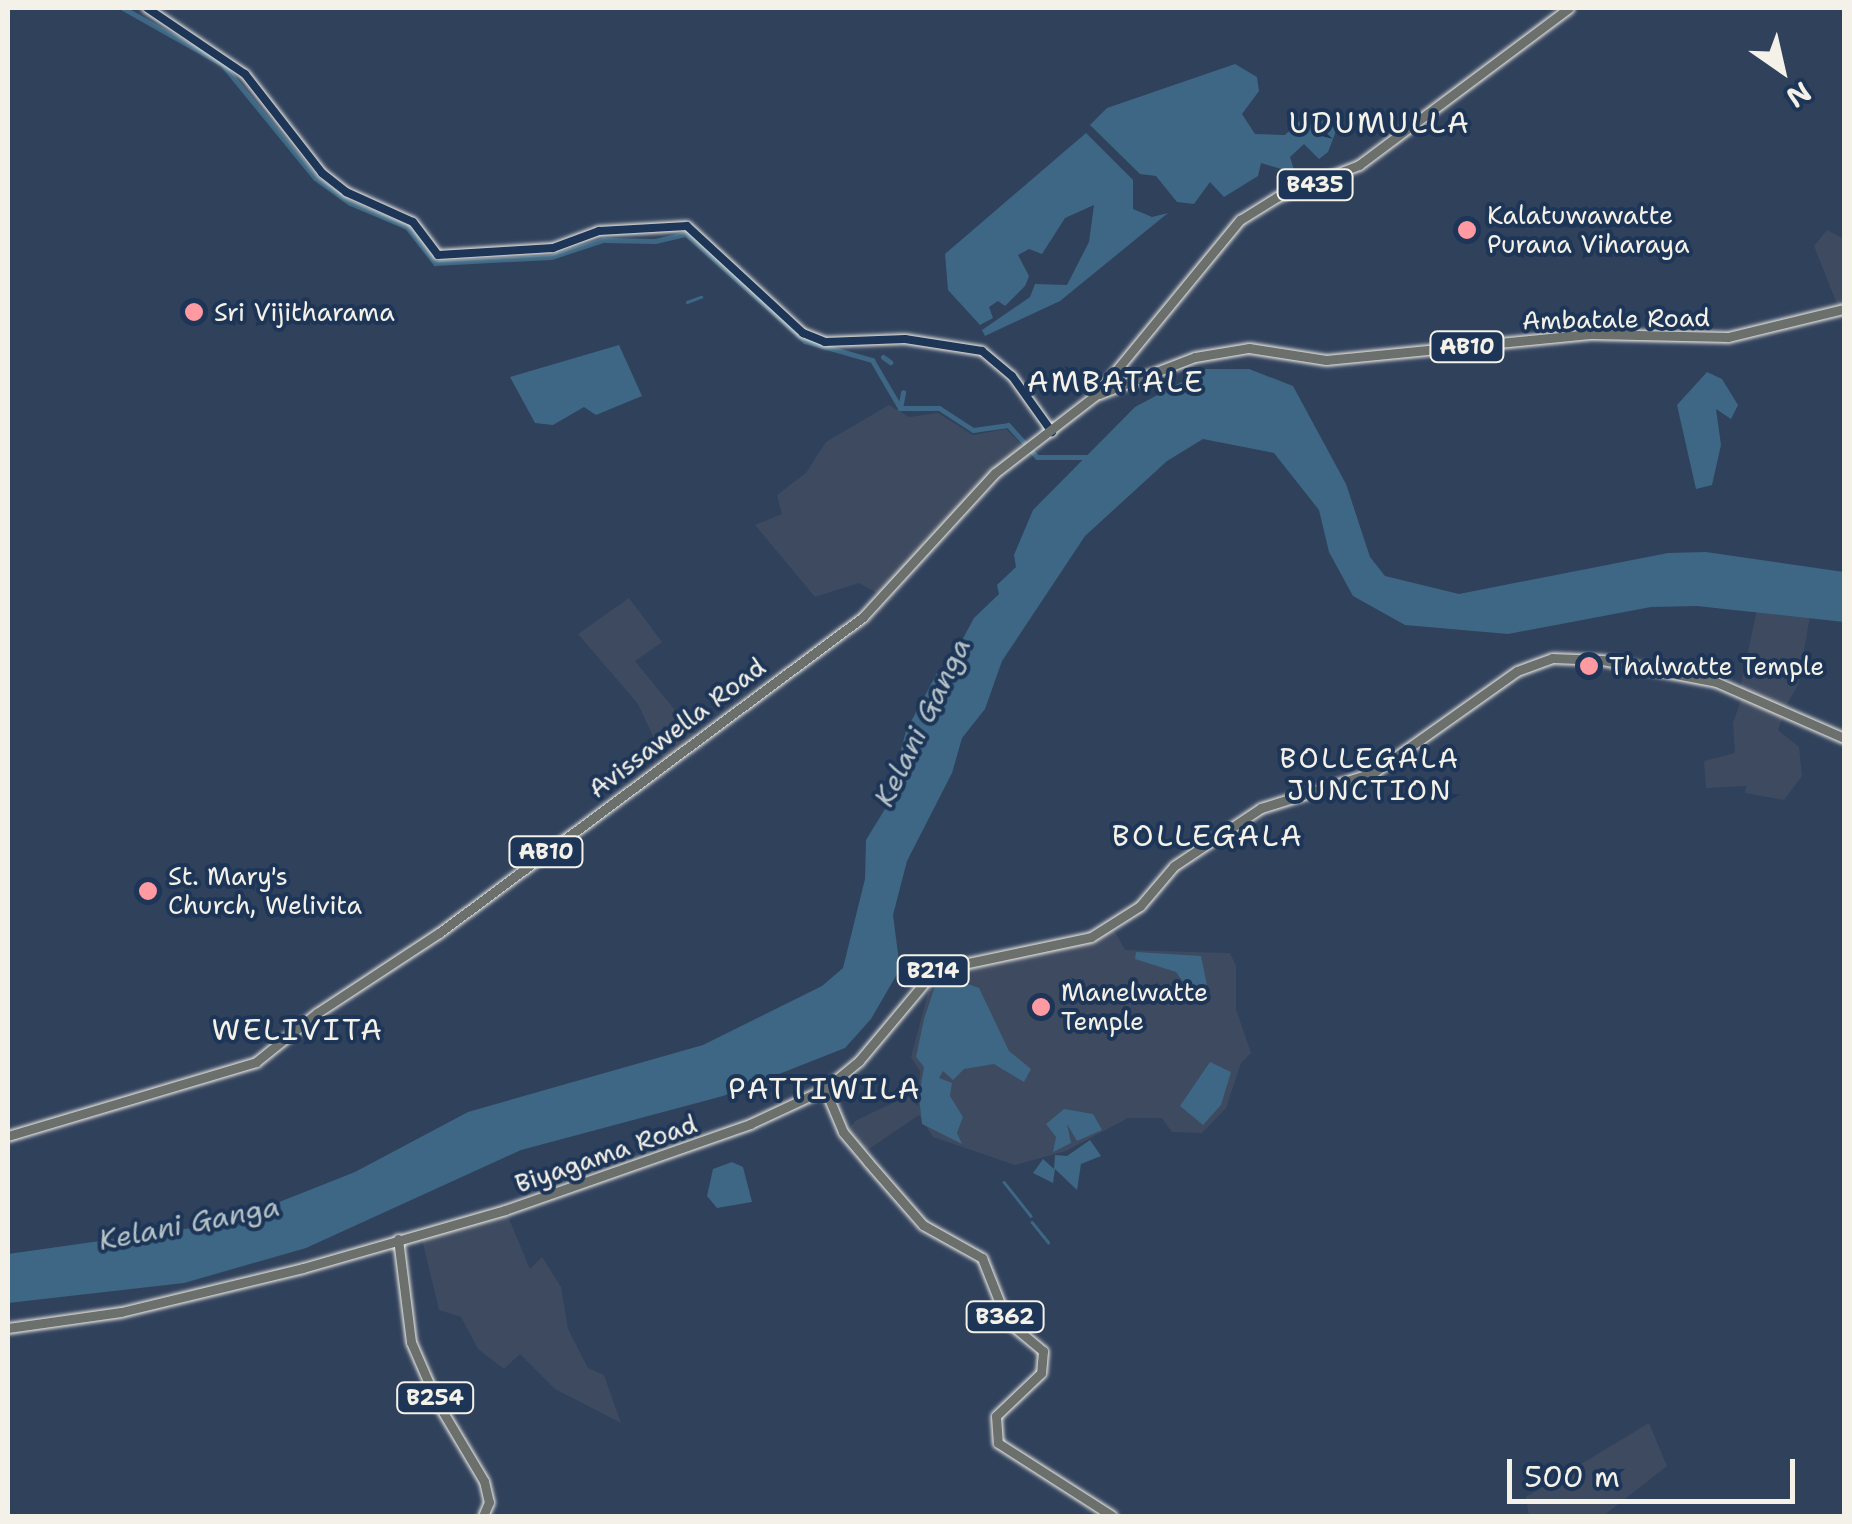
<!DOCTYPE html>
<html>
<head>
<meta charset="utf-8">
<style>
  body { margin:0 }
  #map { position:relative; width:1852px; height:1524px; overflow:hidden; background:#30415c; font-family:"Shantell Sans",sans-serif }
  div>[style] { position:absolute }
  .built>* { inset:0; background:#3e4a5f }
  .water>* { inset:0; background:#3d6784 }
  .stream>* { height:2.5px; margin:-1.25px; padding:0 1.25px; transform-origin:1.25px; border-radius:1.25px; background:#3d6784 }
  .canal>* { height:5px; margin:-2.5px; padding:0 2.5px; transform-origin:2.5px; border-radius:2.5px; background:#3d6784 }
  .roads { filter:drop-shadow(0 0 2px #f4f1e8) drop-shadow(0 0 2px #f4f1e8) }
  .secondary>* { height:8px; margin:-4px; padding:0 4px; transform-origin:4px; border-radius:4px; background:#1d3557 }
  .primary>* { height:9px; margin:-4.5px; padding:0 4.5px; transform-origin:4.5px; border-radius:4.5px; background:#6c706d }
  .dots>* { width:28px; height:28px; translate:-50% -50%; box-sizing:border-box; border:5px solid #1d3557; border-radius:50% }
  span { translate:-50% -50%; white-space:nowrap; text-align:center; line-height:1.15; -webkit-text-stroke:8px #1d3557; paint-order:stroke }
  .shield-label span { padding:2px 8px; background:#1d3557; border:2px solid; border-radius:8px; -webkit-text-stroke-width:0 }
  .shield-label { font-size:22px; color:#f4f1e8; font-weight:700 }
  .poi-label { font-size:25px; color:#f4f1e8 }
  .left { translate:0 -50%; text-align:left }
  .street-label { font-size:25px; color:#f4f1e8 }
  .water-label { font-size:28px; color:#b4c1c5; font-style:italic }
  .neighbourhood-label { font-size:28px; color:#f4f1e8; letter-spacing:2.5px }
  .quarter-label { font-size:30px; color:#f4f1e8; letter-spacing:2.5px }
  .frame { position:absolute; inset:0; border:10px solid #f4f1e8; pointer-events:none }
  .north { position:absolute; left:1732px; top:20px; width:100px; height:100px; -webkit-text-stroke:8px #1d3557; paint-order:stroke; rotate:146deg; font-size:28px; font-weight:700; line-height:40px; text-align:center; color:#f4f1e8 }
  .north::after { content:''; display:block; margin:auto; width:35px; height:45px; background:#f4f1e8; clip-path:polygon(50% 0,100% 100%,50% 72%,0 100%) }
  .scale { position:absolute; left:1507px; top:1459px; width:288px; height:45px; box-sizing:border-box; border:5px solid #f4f1e8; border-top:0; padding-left:12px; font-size:30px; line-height:35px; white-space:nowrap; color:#f4f1e8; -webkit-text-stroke:8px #1d3557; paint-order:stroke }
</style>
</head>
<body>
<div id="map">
  <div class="built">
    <div style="clip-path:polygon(1827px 230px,1844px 239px,1844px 307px,1839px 309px,1814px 246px)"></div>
    <div style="clip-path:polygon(889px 405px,909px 417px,938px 413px,973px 435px,1006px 429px,1023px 446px,981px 482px,880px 595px,859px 583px,815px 597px,755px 525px,782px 514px,777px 495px,806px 473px,826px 442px)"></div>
    <div style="clip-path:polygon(629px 598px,662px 642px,635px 661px,696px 736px,664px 760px,638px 704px,578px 634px)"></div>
    <div style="clip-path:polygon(1757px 609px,1810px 616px,1798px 685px,1783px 711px,1740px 690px)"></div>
    <div style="clip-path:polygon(1742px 697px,1783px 716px,1778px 730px,1799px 747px,1802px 776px,1784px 800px,1745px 793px,1746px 786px,1706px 788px,1704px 761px,1735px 753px,1733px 723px)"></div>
    <div style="clip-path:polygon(1111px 925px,1125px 950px,1230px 953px,1236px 966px,1236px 1009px,1251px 1053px,1241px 1063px,1226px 1108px,1202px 1133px,1172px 1132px,1162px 1118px,1128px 1118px,1066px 1151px,1015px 1165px,933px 1137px,919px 1115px,866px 1151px,859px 1145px,848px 1131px,855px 1121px,907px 1096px,918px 1106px,920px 1071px,911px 1057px,933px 974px,1084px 940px)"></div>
    <div style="clip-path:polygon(507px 1214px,530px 1269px,542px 1257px,561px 1287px,568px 1329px,588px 1368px,604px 1375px,621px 1423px,555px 1389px,520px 1354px,504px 1369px,478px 1349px,461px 1317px,439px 1310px,421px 1235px)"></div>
    <div style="clip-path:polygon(1649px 1423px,1667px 1466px,1603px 1516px,1529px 1516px,1526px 1497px)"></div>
  </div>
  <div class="water">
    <div style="clip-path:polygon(1235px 64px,1257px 77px,1259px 91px,1242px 114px,1255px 134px,1285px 135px,1303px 118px,1307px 125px,1328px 119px,1336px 131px,1328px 152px,1319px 159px,1304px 144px,1290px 157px,1295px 173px,1261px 163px,1258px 176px,1224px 197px,1210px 182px,1194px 204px,1177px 202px,1156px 176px,1140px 174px,1090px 125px,1107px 108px)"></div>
    <div style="clip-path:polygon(1086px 133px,1133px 180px,1133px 209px,1152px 217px,1168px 213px,1060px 301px,985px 336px,982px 330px,1030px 297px,1035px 284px,1067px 285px,1089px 242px,1094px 205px,1065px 218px,1042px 254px,1029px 249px,1018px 255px,1029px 276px,1025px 286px,1005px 306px,998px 301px,989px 307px,993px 318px,980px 325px,948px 290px,945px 254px)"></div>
    <div style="clip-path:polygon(619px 345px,642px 396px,596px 415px,584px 407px,553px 425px,535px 423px,510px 377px)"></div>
    <div style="clip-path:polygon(1206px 369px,1249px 369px,1293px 386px,1346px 484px,1370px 557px,1385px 576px,1459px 594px,1668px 553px,1706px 552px,1844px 572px,1844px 622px,1697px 606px,1651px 607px,1508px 634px,1405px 625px,1353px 596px,1329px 552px,1319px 510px,1274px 453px,1203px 439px,1167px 461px,1085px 536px,1002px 661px,985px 709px,962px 738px,952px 773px,907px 861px,893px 915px,900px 969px,871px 1019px,845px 1048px,723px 1096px,521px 1150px,306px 1248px,184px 1283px,8px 1303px,8px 1254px,213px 1225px,259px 1210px,355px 1172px,468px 1112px,703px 1045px,822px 986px,843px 968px,865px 879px,866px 840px,885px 809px,906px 731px,937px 673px,945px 672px,974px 618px,999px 594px,997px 585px,1016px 567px,1014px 555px,1033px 510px,1135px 407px)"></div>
    <div style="clip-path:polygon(1707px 372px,1722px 379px,1738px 405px,1731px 419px,1716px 409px,1721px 445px,1712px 485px,1696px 489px,1677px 405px)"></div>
    <div style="clip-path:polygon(1136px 952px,1201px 956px,1210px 1000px,1201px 986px,1189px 990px,1176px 972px,1135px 959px)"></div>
    <div style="clip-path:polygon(949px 977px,979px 988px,1009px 1051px,1031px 1069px,1024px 1082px,994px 1064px,964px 1069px,953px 1080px,943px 1071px,939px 1078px,952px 1083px,950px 1096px,963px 1117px,957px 1133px,962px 1144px,922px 1124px,919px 1097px,924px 1067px,916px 1057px,924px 1019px,937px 980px)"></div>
    <div style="clip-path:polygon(1210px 1062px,1231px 1072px,1221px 1105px,1203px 1125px,1180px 1106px)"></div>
    <div style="clip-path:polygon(1064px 1109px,1093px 1114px,1102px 1130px,1077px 1141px,1067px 1124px,1071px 1143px,1053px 1152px,1056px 1137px,1046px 1124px)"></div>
    <div style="clip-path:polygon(1090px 1140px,1101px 1156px,1081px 1164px,1077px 1190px,1055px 1169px,1053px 1183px,1033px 1173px,1043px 1159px,1054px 1169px,1055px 1155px,1067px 1156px)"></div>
    <div style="clip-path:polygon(732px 1162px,743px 1167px,752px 1202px,717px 1208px,707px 1196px,713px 1169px)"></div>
  </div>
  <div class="stream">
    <div style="left:687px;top:302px;width:15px;rotate:-20deg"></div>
    <div style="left:1004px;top:1182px;width:43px;rotate:51.5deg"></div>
    <div style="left:1032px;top:1222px;width:26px;rotate:51deg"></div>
  </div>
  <div class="canal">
    <div style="left:123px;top:8px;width:114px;rotate:29.5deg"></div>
    <div style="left:222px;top:64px;width:147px;rotate:50.8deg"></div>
    <div style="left:315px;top:178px;width:43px;rotate:35.5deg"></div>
    <div style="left:350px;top:203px;width:62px;rotate:22.8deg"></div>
    <div style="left:407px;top:227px;width:46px;rotate:52.1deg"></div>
    <div style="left:435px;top:263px;width:116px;rotate:-3deg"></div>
    <div style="left:551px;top:257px;width:55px;rotate:-18.1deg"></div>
    <div style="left:603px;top:240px;width:52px;rotate:1.1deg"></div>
    <div style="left:655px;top:241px;width:32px;rotate:-13deg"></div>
    <div style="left:686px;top:234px;width:160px;rotate:42deg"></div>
    <div style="left:805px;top:341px;width:70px;rotate:15.8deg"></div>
    <div style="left:872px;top:360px;width:56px;rotate:59.7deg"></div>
    <div style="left:900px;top:408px;width:39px"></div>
    <div style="left:939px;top:408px;width:40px;rotate:32.9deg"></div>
    <div style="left:973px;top:430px;width:35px;rotate:-8deg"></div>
    <div style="left:1008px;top:425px;width:43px;rotate:47.8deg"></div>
    <div style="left:1037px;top:457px;width:52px"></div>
    <div style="left:883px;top:357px;width:9px;rotate:36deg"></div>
    <div style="left:900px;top:408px;width:16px;rotate:-79deg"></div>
  </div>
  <div class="roads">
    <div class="secondary">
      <div style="left:147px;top:8px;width:118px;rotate:34deg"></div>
      <div style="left:245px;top:74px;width:125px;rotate:52.1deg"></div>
      <div style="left:322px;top:173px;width:31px;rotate:38deg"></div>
      <div style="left:346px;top:192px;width:73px;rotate:24.1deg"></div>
      <div style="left:413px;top:222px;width:41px;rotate:52.9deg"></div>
      <div style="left:438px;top:255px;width:115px;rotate:-3.5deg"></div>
      <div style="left:553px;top:248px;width:49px;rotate:-20.3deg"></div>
      <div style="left:599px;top:231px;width:88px;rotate:-3.3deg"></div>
      <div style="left:687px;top:226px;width:158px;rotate:42.7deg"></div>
      <div style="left:803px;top:333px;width:24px;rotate:22deg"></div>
      <div style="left:825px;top:342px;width:80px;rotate:-2.1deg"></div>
      <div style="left:905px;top:339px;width:78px;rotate:8.9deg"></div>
      <div style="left:982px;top:351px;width:39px;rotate:40deg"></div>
      <div style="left:1012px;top:376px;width:69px;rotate:54.5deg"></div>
    </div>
    <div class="primary">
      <div style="left:1099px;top:394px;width:103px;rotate:-21.1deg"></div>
      <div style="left:1195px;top:357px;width:55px;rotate:-9.5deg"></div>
      <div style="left:1249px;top:348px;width:78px;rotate:8.9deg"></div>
      <div style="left:1326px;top:360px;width:268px;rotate:-5.6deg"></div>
      <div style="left:1593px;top:334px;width:135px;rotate:1.3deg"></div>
      <div style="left:1728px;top:337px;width:119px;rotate:-13.6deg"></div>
      <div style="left:825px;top:1089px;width:47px;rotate:67.3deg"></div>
      <div style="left:843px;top:1132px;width:39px;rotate:50deg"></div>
      <div style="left:868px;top:1162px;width:84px;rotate:48.9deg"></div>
      <div style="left:923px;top:1225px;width:68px;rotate:29.2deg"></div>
      <div style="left:982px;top:1258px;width:68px;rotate:68.4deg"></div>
      <div style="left:1007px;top:1321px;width:47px;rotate:39.8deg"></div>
      <div style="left:1043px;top:1351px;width:22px;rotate:95deg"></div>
      <div style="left:1041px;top:1373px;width:62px;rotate:136.3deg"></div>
      <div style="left:996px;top:1416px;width:27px;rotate:86deg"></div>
      <div style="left:998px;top:1443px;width:135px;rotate:32.6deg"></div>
      <div style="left:8px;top:1136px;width:259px;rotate:-16.6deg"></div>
      <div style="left:256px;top:1062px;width:78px;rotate:-38.8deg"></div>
      <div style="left:317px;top:1013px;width:146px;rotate:-33.3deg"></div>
      <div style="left:439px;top:933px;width:529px;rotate:-36.7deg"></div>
      <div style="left:863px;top:617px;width:195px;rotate:-47.5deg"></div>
      <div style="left:995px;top:473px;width:128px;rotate:-37.7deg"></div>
      <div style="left:1096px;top:395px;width:227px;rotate:-50.6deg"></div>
      <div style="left:1240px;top:220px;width:44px;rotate:-31.9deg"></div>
      <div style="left:1277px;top:197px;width:88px;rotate:-21.3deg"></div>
      <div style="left:1359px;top:165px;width:262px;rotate:-36.8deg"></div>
      <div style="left:398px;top:1239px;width:104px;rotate:82.8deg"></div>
      <div style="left:411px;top:1342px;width:65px;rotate:66.6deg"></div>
      <div style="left:437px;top:1402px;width:92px;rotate:59.3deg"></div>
      <div style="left:484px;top:1481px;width:22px;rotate:77deg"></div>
      <div style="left:489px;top:1502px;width:15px;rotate:113deg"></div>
      <div style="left:8px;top:1328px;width:114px;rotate:-8.1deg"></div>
      <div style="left:121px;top:1312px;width:187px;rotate:-13.6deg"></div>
      <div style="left:303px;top:1268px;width:210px;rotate:-16deg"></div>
      <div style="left:505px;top:1210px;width:260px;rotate:-19.3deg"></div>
      <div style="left:750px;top:1124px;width:83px;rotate:-25deg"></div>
      <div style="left:825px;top:1089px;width:44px;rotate:-39.5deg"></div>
      <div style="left:859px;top:1061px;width:119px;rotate:-50.1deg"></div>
      <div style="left:935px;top:970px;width:159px;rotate:-11.9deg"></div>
      <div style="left:1091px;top:937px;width:58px;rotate:-32.3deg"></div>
      <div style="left:1140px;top:906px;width:52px;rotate:-49.6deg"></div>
      <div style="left:1174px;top:866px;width:105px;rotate:-33.7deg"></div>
      <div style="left:1261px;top:808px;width:117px;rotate:-17.4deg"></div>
      <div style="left:1373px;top:773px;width:176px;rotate:-35.3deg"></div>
      <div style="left:1517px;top:671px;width:37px;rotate:-20deg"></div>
      <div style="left:1552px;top:658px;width:50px;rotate:2.3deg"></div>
      <div style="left:1602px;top:660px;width:116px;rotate:10.9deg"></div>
      <div style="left:1716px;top:682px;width:140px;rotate:23.6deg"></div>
    </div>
  </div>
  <div class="dots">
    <div style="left:1467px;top:230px;background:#ff9aa2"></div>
    <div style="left:194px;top:312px;background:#ff9aa2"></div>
    <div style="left:1589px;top:666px;background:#ff9aa2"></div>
    <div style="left:148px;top:891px;background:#ff9aa2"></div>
    <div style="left:1041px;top:1007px;background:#ff9aa2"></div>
  </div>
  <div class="shield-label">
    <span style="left:1315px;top:185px">B435</span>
    <span style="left:1467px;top:347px">AB10</span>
    <span style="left:546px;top:852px">AB10</span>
    <span style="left:933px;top:971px">B214</span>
    <span style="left:1005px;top:1317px">B362</span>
    <span style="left:435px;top:1398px">B254</span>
  </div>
  <div class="poi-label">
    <span class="left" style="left:1487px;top:230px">Kalatuwawatte<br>Purana Viharaya</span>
    <span class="left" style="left:214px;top:312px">Sri Vijitharama</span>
    <span class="left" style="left:1609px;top:666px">Thalwatte Temple</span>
    <span class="left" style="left:168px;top:891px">St. Mary's<br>Church, Welivita</span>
    <span class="left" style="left:1061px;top:1007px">Manelwatte<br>Temple</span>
  </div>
  <div class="street-label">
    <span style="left:1616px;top:319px;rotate:-1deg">Ambatale Road</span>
    <span style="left:677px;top:728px;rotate:-37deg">Avissawella Road</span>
    <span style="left:606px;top:1154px;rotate:-19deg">Biyagama Road</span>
  </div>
  <div class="water-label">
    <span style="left:922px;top:722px;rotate:-64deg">Kelani Ganga</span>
    <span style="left:189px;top:1223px;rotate:-11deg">Kelani Ganga</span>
  </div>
  <div class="neighbourhood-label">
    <span style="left:1370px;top:774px">BOLLEGALA<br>JUNCTION</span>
  </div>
  <div class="quarter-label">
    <span style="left:1380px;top:123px">UDUMULLA</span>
    <span style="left:1116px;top:382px">AMBATALE</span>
    <span style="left:1208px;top:836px">BOLLEGALA</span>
    <span style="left:298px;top:1030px">WELIVITA</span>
    <span style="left:825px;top:1089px">PATTIWILA</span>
  </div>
  <div class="frame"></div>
  <div class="north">N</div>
  <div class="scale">500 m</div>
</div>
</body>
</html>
